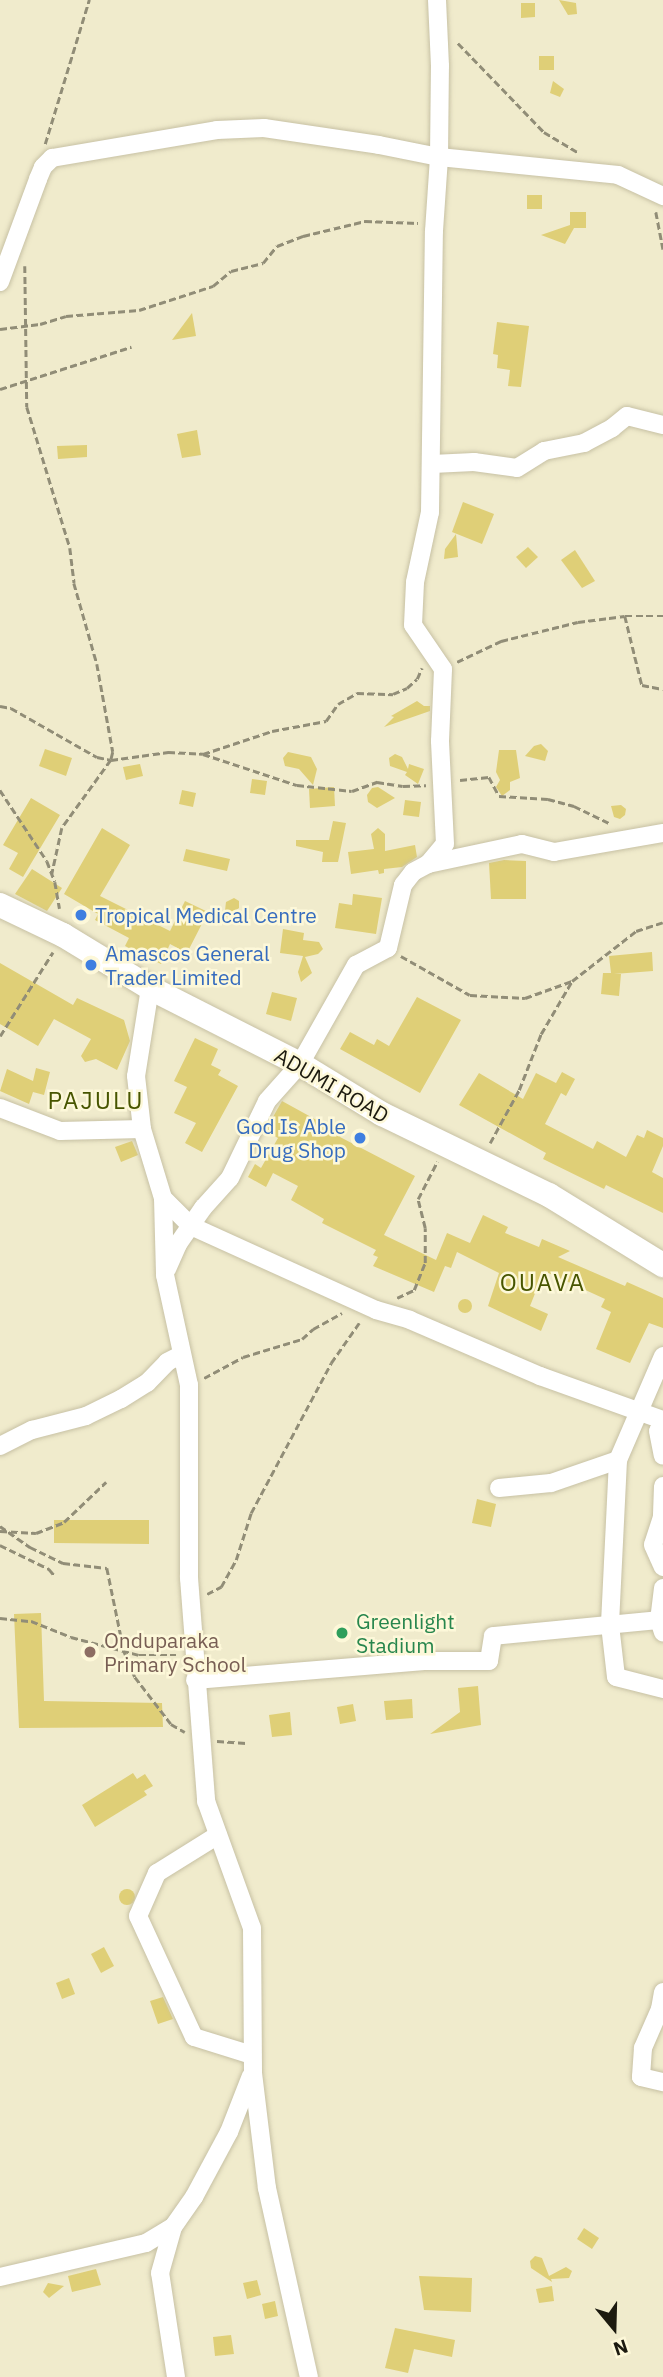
<!DOCTYPE html>
<html>
<head>
<meta charset="utf-8">
<style>
  body { margin:0 }
  #map { position:relative; width:663px; height:2377px; overflow:hidden; background:#f0ebcc; font-family:"IBM Plex Sans",sans-serif }
  div>[style] { position:absolute }
  .building>* { inset:0; background:#dfcf77 }
  .round { border-radius:50% }
  .path>* { height:2.5px; margin-top:-1.25px; transform-origin:0; background:repeating-linear-gradient(90deg,#918d77 0 7px,transparent 0 10.5px) }
  .roads { filter:drop-shadow(0 0 2px #c7c1a4) drop-shadow(0 0 2px #c7c1a4) }
  .street>* { height:18px; margin:-9px; padding:0 9px; transform-origin:9px; border-radius:9px; background:#fff }
  .secondary>* { height:24px; margin:-12px; padding:0 12px; transform-origin:12px; border-radius:12px; background:#fff }
  .dots>* { width:19px; height:19px; translate:-50% -50%; box-sizing:border-box; border:4px solid #fdf8d9; border-radius:50% }
  span { translate:-50% -50%; white-space:nowrap; text-align:center; line-height:1.15; -webkit-text-stroke:5px #fdf8d9; paint-order:stroke }
  .shop-label { font-size:21px; color:#366cbe }
  .left { translate:0 -50%; text-align:left }
  .right { translate:-100% -50%; text-align:right }
  .street-label { font-size:21px; color:#1c1a0f }
  .leisure-label { font-size:21px; color:#27864d }
  .education-label { font-size:21px; color:#785e54 }
  .quarter-label { font-size:24px; color:#475500; letter-spacing:2px }
  .north { position:absolute; left:579px; top:2293px; width:70px; height:70px; -webkit-text-stroke:5px #fdf8d9; paint-order:stroke; rotate:161deg; font-size:19px; font-weight:700; line-height:28px; text-align:center; color:#1c1a0f }
  .north::after { content:''; display:block; margin:auto; width:24px; height:32px; background:#1c1a0f; clip-path:polygon(50% 0,100% 100%,50% 72%,0 100%) }
</style>
</head>
<body>
<div id="map">
  <div class="building">
    <div style="clip-path:polygon(559px 0,576px 3px,577px 14px,568px 15px)"></div>
    <div style="clip-path:polygon(521px 3px,535px 3px,535px 17px,521px 18px)"></div>
    <div style="clip-path:polygon(539px 56px,554px 56px,554px 70px,539px 70px)"></div>
    <div style="clip-path:polygon(553px 81px,564px 89px,560px 97px,550px 93px)"></div>
    <div style="clip-path:polygon(527px 195px,542px 195px,542px 209px,527px 209px)"></div>
    <div style="clip-path:polygon(570px 212px,586px 212px,586px 228px,574px 228px,565px 244px,541px 235px,570px 225px)"></div>
    <div style="clip-path:polygon(192px 313px,196px 336px,172px 340px)"></div>
    <div style="clip-path:polygon(497px 322px,529px 326px,521px 387px,508px 386px,510px 370px,497px 368px,498px 355px,493px 354px)"></div>
    <div style="clip-path:polygon(197px 430px,201px 455px,182px 458px,177px 434px)"></div>
    <div style="clip-path:polygon(87px 445px,87px 457px,58px 459px,57px 446px)"></div>
    <div style="clip-path:polygon(463px 502px,494px 514px,482px 544px,452px 532px)"></div>
    <div style="clip-path:polygon(456px 534px,458px 557px,444px 559px,445px 549px)"></div>
    <div style="clip-path:polygon(528px 547px,538px 557px,526px 568px,516px 557px)"></div>
    <div style="clip-path:polygon(575px 550px,595px 581px,582px 588px,561px 560px)"></div>
    <div style="clip-path:polygon(417px 701px,424px 706px,430px 706px,430px 711px,384px 727px,394px 717px,391px 716px)"></div>
    <div style="clip-path:polygon(541px 744px,548px 751px,545px 761px,525px 756px,534px 746px)"></div>
    <div style="clip-path:polygon(45px 749px,72px 758px,66px 776px,39px 766px)"></div>
    <div style="clip-path:polygon(499px 750px,516px 750px,520px 778px,510px 782px,510px 790px,502px 796px,496px 787px,500px 780px,496px 772px)"></div>
    <div style="clip-path:polygon(288px 752px,311px 757px,317px 769px,313px 785px,299px 769px,285px 766px,283px 758px)"></div>
    <div style="clip-path:polygon(395px 754px,402px 757px,408px 769px,409px 764px,424px 769px,418px 784px,405px 775px,407px 772px,390px 766px,389px 758px)"></div>
    <div style="clip-path:polygon(140px 764px,143px 776px,126px 780px,123px 767px)"></div>
    <div style="clip-path:polygon(252px 779px,267px 781px,265px 795px,250px 793px)"></div>
    <div style="clip-path:polygon(334px 787px,335px 806px,310px 808px,309px 789px)"></div>
    <div style="clip-path:polygon(378px 787px,395px 798px,377px 808px,368px 802px,367px 795px,372px 788px)"></div>
    <div style="clip-path:polygon(182px 790px,196px 793px,193px 807px,179px 804px)"></div>
    <div style="clip-path:polygon(31px 798px,60px 815px,23px 877px,9px 869px,18px 853px,3px 845px)"></div>
    <div style="clip-path:polygon(405px 800px,421px 802px,419px 817px,403px 815px)"></div>
    <div style="clip-path:polygon(621px 805px,626px 809px,625px 815px,620px 819px,614px 817px,611px 806px)"></div>
    <div style="clip-path:polygon(333px 821px,346px 823px,338px 862px,322px 862px,323px 852px,296px 846px,296px 840px,329px 840px)"></div>
    <div style="clip-path:polygon(102px 828px,130px 845px,100px 896px,170px 931px,185px 901px,208px 912px,187px 953px,170px 944px,161px 964px,125px 946px,129px 938px,95px 920px,98px 914px,64px 894px)"></div>
    <div style="clip-path:polygon(378px 828px,385px 834px,385px 851px,415px 845px,417px 857px,402px 867px,384px 869px,384px 873px,379px 874px,378px 870px,351px 874px,348px 852px,374px 849px,371px 834px)"></div>
    <div style="clip-path:polygon(186px 849px,230px 859px,227px 871px,183px 861px)"></div>
    <div style="clip-path:polygon(504px 860px,526px 861px,526px 899px,491px 899px,489px 863px)"></div>
    <div style="clip-path:polygon(32px 869px,62px 888px,47px 911px,15px 894px)"></div>
    <div style="clip-path:polygon(353px 894px,382px 898px,376px 934px,335px 928px,339px 903px,352px 905px)"></div>
    <div style="clip-path:polygon(234px 898px,239px 901px,239px 908px,224px 919px,226px 902px)"></div>
    <div style="clip-path:polygon(283px 929px,304px 933px,303px 940px,319px 942px,323px 949px,318px 954px,305px 957px,312px 973px,301px 982px,298px 972px,303px 956px,280px 953px)"></div>
    <div style="clip-path:polygon(652px 952px,653px 971px,614px 974px,621px 974px,619px 996px,601px 994px,603px 973px,611px 973px,609px 956px)"></div>
    <div style="clip-path:polygon(0 963px,73px 1005px,77px 998px,124px 1020px,130px 1041px,117px 1070px,96px 1059px,85px 1062px,81px 1056px,91px 1039px,54px 1019px,38px 1046px,0 1024px)"></div>
    <div style="clip-path:polygon(272px 992px,297px 998px,291px 1021px,266px 1014px)"></div>
    <div style="clip-path:polygon(417px 997px,461px 1020px,420px 1093px,340px 1049px,350px 1032px,374px 1045px,377px 1039px,389px 1046px)"></div>
    <div style="clip-path:polygon(195px 1038px,218px 1049px,211px 1065px,221px 1070px,218px 1075px,238px 1086px,202px 1152px,185px 1143px,196px 1123px,174px 1113px,187px 1087px,174px 1081px)"></div>
    <div style="clip-path:polygon(36px 1068px,50px 1072px,44px 1095px,33px 1092px,29px 1104px,0 1091px,7px 1069px,33px 1081px)"></div>
    <div style="clip-path:polygon(562px 1072px,575px 1079px,566px 1096px,561px 1093px,545px 1124px,593px 1149px,597px 1141px,626px 1157px,637px 1135px,644px 1138px,647px 1130px,663px 1138px,663px 1146px,652px 1172px,663px 1178px,663px 1213px,606px 1185px,604px 1189px,543px 1159px,546px 1153px,459px 1105px,479px 1073px,523px 1099px,536px 1073px,556px 1083px)"></div>
    <div style="clip-path:polygon(282px 1101px,342px 1134px,340px 1137px,415px 1176px,384px 1235px,436px 1260px,447px 1233px,470px 1243px,483px 1215px,508px 1227px,505px 1233px,539px 1247px,542px 1239px,570px 1251px,558px 1257px,625px 1286px,627px 1282px,663px 1298px,663px 1328px,649px 1323px,630px 1363px,596px 1349px,611px 1312px,601px 1307px,605px 1299px,544px 1271px,530px 1306px,548px 1314px,541px 1331px,488px 1306px,499px 1273px,457px 1252px,451px 1268px,445px 1266px,434px 1292px,373px 1266px,378px 1257px,373px 1255px,376px 1250px,322px 1223px,324px 1219px,291px 1200px,298px 1186px,273px 1173px,266px 1187px,248px 1177px,255px 1164px,261px 1168px,278px 1138px,265px 1131px)"></div>
    <div style="clip-path:polygon(132px 1141px,138px 1155px,121px 1162px,115px 1147px)"></div>
    <div class="round" style="left:458px;top:1299px;width:14px;height:14px"></div>
    <div style="clip-path:polygon(477px 1499px,496px 1504px,491px 1527px,472px 1523px)"></div>
    <div style="clip-path:polygon(54px 1520px,149px 1520px,149px 1544px,54px 1543px)"></div>
    <div style="clip-path:polygon(41px 1613px,44px 1701px,162px 1703px,163px 1727px,19px 1728px,14px 1614px)"></div>
    <div style="clip-path:polygon(478px 1686px,481px 1725px,430px 1734px,460px 1712px,458px 1688px)"></div>
    <div style="clip-path:polygon(412px 1699px,413px 1718px,386px 1720px,384px 1701px)"></div>
    <div style="clip-path:polygon(353px 1704px,356px 1721px,340px 1724px,337px 1707px)"></div>
    <div style="clip-path:polygon(290px 1712px,292px 1735px,272px 1737px,269px 1715px)"></div>
    <div style="clip-path:polygon(133px 1773px,137px 1779px,145px 1774px,153px 1786px,144px 1791px,147px 1795px,95px 1827px,82px 1805px)"></div>
    <div class="round" style="left:119px;top:1889px;width:16px;height:16px"></div>
    <div style="clip-path:polygon(104px 1947px,114px 1966px,101px 1973px,91px 1954px)"></div>
    <div style="clip-path:polygon(69px 1978px,75px 1994px,62px 1999px,56px 1983px)"></div>
    <div style="clip-path:polygon(163px 1997px,173px 2019px,158px 2024px,150px 2001px)"></div>
    <div style="clip-path:polygon(584px 2228px,599px 2238px,592px 2249px,577px 2239px)"></div>
    <div style="clip-path:polygon(535px 2256px,542px 2258px,549px 2276px,566px 2267px,572px 2271px,569px 2278px,551px 2279px,552px 2282px,531px 2268px,530px 2261px)"></div>
    <div style="clip-path:polygon(96px 2269px,101px 2285px,72px 2292px,68px 2276px)"></div>
    <div style="clip-path:polygon(419px 2276px,472px 2278px,471px 2312px,424px 2310px)"></div>
    <div style="clip-path:polygon(257px 2280px,261px 2295px,247px 2299px,243px 2283px)"></div>
    <div style="clip-path:polygon(48px 2283px,64px 2286px,49px 2298px,43px 2292px)"></div>
    <div style="clip-path:polygon(552px 2286px,554px 2301px,539px 2303px,536px 2289px)"></div>
    <div style="clip-path:polygon(275px 2301px,278px 2316px,265px 2319px,262px 2304px)"></div>
    <div style="clip-path:polygon(395px 2328px,455px 2340px,452px 2357px,414px 2349px,408px 2373px,385px 2368px)"></div>
    <div style="clip-path:polygon(231px 2335px,234px 2354px,215px 2356px,213px 2337px)"></div>
  </div>
  <div class="path">
    <div style="left:458px;top:43px;width:124px;rotate:46deg"></div>
    <div style="left:544px;top:132px;width:41px;rotate:31deg"></div>
    <div style="left:45px;top:144px;width:151px;rotate:-73deg"></div>
    <div style="left:656px;top:212px;width:38px;rotate:79deg"></div>
    <div style="left:25px;top:266px;width:141px;rotate:89.2deg"></div>
    <div style="left:27px;top:407px;width:147px;rotate:73deg"></div>
    <div style="left:70px;top:548px;width:35px;rotate:83deg"></div>
    <div style="left:74px;top:583px;width:84px;rotate:74.1deg"></div>
    <div style="left:97px;top:664px;width:89px;rotate:79.7deg"></div>
    <div style="left:113px;top:752px;width:8px;rotate:104deg"></div>
    <div style="left:111px;top:760px;width:84px;rotate:125.8deg"></div>
    <div style="left:62px;top:828px;width:47px;rotate:102.3deg"></div>
    <div style="left:0;top:329px;width:40px;rotate:-7.1deg"></div>
    <div style="left:40px;top:324px;width:27px;rotate:-17deg"></div>
    <div style="left:66px;top:316px;width:73px;rotate:-4.7deg"></div>
    <div style="left:139px;top:310px;width:78px;rotate:-18deg"></div>
    <div style="left:213px;top:286px;width:23px;rotate:-40deg"></div>
    <div style="left:231px;top:271px;width:33px;rotate:-14deg"></div>
    <div style="left:263px;top:263px;width:22px;rotate:-51deg"></div>
    <div style="left:277px;top:246px;width:28px;rotate:-21deg"></div>
    <div style="left:303px;top:236px;width:64px;rotate:-13.6deg"></div>
    <div style="left:365px;top:221px;width:53px;rotate:2.2deg"></div>
    <div style="left:0;top:389px;width:138px;rotate:-17.8deg"></div>
    <div style="left:625px;top:616px;width:71px;rotate:76.2deg"></div>
    <div style="left:642px;top:685px;width:21px;rotate:11deg"></div>
    <div style="left:457px;top:662px;width:49px;rotate:-25.5deg"></div>
    <div style="left:501px;top:641px;width:79px;rotate:-13.9deg"></div>
    <div style="left:578px;top:622px;width:47px;rotate:-7.3deg"></div>
    <div style="left:625px;top:616px;width:38px"></div>
    <div style="left:0;top:706px;width:11px;rotate:10deg"></div>
    <div style="left:11px;top:708px;width:99px;rotate:29.7deg"></div>
    <div style="left:97px;top:757px;width:14px;rotate:12deg"></div>
    <div style="left:111px;top:760px;width:58px;rotate:-8deg"></div>
    <div style="left:168px;top:752px;width:35px;rotate:3deg"></div>
    <div style="left:203px;top:754px;width:73px;rotate:-18.4deg"></div>
    <div style="left:272px;top:731px;width:55px;rotate:-10.5deg"></div>
    <div style="left:326px;top:721px;width:21px;rotate:-55deg"></div>
    <div style="left:338px;top:704px;width:22px;rotate:-30deg"></div>
    <div style="left:357px;top:693px;width:36px;rotate:2deg"></div>
    <div style="left:393px;top:694px;width:15px;rotate:-23deg"></div>
    <div style="left:407px;top:688px;width:13px;rotate:-42deg"></div>
    <div style="left:417px;top:679px;width:12px;rotate:-66deg"></div>
    <div style="left:203px;top:754px;width:99px;rotate:18.3deg"></div>
    <div style="left:297px;top:785px;width:55px;rotate:6.2deg"></div>
    <div style="left:352px;top:791px;width:27px;rotate:-20deg"></div>
    <div style="left:377px;top:782px;width:26px;rotate:9deg"></div>
    <div style="left:403px;top:786px;width:23px;rotate:-2deg"></div>
    <div style="left:460px;top:780px;width:29px;rotate:-6deg"></div>
    <div style="left:489px;top:777px;width:21px;rotate:62deg"></div>
    <div style="left:499px;top:796px;width:49px;rotate:3.5deg"></div>
    <div style="left:548px;top:799px;width:27px;rotate:15deg"></div>
    <div style="left:574px;top:806px;width:41px;rotate:25.9deg"></div>
    <div style="left:0;top:790px;width:85px;rotate:56.5deg"></div>
    <div style="left:47px;top:861px;width:22px;rotate:69deg"></div>
    <div style="left:55px;top:882px;width:27px;rotate:80deg"></div>
    <div style="left:401px;top:956px;width:79px;rotate:29.5deg"></div>
    <div style="left:470px;top:995px;width:55px;rotate:3.1deg"></div>
    <div style="left:525px;top:998px;width:50px;rotate:-19.9deg"></div>
    <div style="left:572px;top:981px;width:81px;rotate:-38deg"></div>
    <div style="left:636px;top:931px;width:28px;rotate:-18deg"></div>
    <div style="left:0;top:1036px;width:99px;rotate:-57.8deg"></div>
    <div style="left:490px;top:1143px;width:60px;rotate:-61.3deg"></div>
    <div style="left:519px;top:1090px;width:60px;rotate:-68.6deg"></div>
    <div style="left:541px;top:1034px;width:61px;rotate:-59.7deg"></div>
    <div style="left:397px;top:1298px;width:19px;rotate:-25deg"></div>
    <div style="left:414px;top:1290px;width:29px;rotate:-68deg"></div>
    <div style="left:425px;top:1263px;width:35px;rotate:-90deg"></div>
    <div style="left:425px;top:1228px;width:30px;rotate:-104deg"></div>
    <div style="left:418px;top:1199px;width:42px;rotate:-62.8deg"></div>
    <div style="left:204px;top:1378px;width:44px;rotate:-28.3deg"></div>
    <div style="left:243px;top:1357px;width:62px;rotate:-17deg"></div>
    <div style="left:302px;top:1339px;width:15px;rotate:-42deg"></div>
    <div style="left:313px;top:1329px;width:33px;rotate:-29deg"></div>
    <div style="left:0;top:1526px;width:37px;rotate:35deg"></div>
    <div style="left:30px;top:1547px;width:37px;rotate:26deg"></div>
    <div style="left:63px;top:1563px;width:44px;rotate:6.5deg"></div>
    <div style="left:107px;top:1568px;width:85px;rotate:78.4deg"></div>
    <div style="left:124px;top:1651px;width:28px;rotate:67deg"></div>
    <div style="left:135px;top:1677px;width:59px;rotate:52.5deg"></div>
    <div style="left:171px;top:1724px;width:16px;rotate:30deg"></div>
    <div style="left:0;top:1531px;width:36px;rotate:3deg"></div>
    <div style="left:36px;top:1533px;width:30px;rotate:-21deg"></div>
    <div style="left:64px;top:1522px;width:58px;rotate:-43.6deg"></div>
    <div style="left:0;top:1545px;width:55px;rotate:26.1deg"></div>
    <div style="left:49px;top:1569px;width:8px;rotate:50deg"></div>
    <div style="left:207px;top:1594px;width:16px;rotate:-27deg"></div>
    <div style="left:221px;top:1587px;width:31px;rotate:-61deg"></div>
    <div style="left:236px;top:1560px;width:49px;rotate:-72.3deg"></div>
    <div style="left:251px;top:1513px;width:170px;rotate:-61.9deg"></div>
    <div style="left:331px;top:1363px;width:49px;rotate:-55deg"></div>
    <div style="left:0;top:1618px;width:31px;rotate:6deg"></div>
    <div style="left:31px;top:1621px;width:43px;rotate:21.8deg"></div>
    <div style="left:71px;top:1637px;width:70px;rotate:14.8deg"></div>
    <div style="left:139px;top:1655px;width:37px"></div>
    <div style="left:217px;top:1741px;width:29px;rotate:4deg"></div>
  </div>
  <div class="roads">
    <div class="street">
      <div style="left:0;top:282px;width:110px;rotate:-69.7deg"></div>
      <div style="left:38px;top:179px;width:13px;rotate:-67deg"></div>
      <div style="left:43px;top:167px;width:13px;rotate:-45deg"></div>
      <div style="left:52px;top:158px;width:167px;rotate:-9.6deg"></div>
      <div style="left:217px;top:130px;width:47px;rotate:-2.4deg"></div>
      <div style="left:264px;top:128px;width:116px;rotate:8.4deg"></div>
      <div style="left:379px;top:145px;width:61px;rotate:11.3deg"></div>
      <div style="left:439px;top:157px;width:180px;rotate:5.7deg"></div>
      <div style="left:618px;top:175px;width:50px;rotate:25deg"></div>
      <div style="left:432px;top:464px;width:42px;rotate:-2.7deg"></div>
      <div style="left:474px;top:462px;width:43px;rotate:7.9deg"></div>
      <div style="left:517px;top:468px;width:32px;rotate:-32deg"></div>
      <div style="left:544px;top:451px;width:41px;rotate:-11.3deg"></div>
      <div style="left:584px;top:443px;width:32px;rotate:-28deg"></div>
      <div style="left:612px;top:428px;width:19px;rotate:-39deg"></div>
      <div style="left:627px;top:416px;width:37px;rotate:14deg"></div>
      <div style="left:428px;top:864px;width:26px;rotate:-50deg"></div>
      <div style="left:445px;top:844px;width:103px;rotate:-92.8deg"></div>
      <div style="left:440px;top:741px;width:72px;rotate:-87.6deg"></div>
      <div style="left:443px;top:669px;width:53px;rotate:-124.3deg"></div>
      <div style="left:413px;top:625px;width:43px;rotate:-87.3deg"></div>
      <div style="left:415px;top:582px;width:72px;rotate:-77.9deg"></div>
      <div style="left:430px;top:512px;width:281px;rotate:-89.2deg"></div>
      <div style="left:434px;top:231px;width:74px;rotate:-86.1deg"></div>
      <div style="left:439px;top:157px;width:91px;rotate:-89.4deg"></div>
      <div style="left:440px;top:66px;width:66px;rotate:-92.6deg"></div>
      <div style="left:150px;top:988px;width:89px;rotate:99deg"></div>
      <div style="left:136px;top:1076px;width:53px;rotate:83.5deg"></div>
      <div style="left:142px;top:1129px;width:72px;rotate:73.1deg"></div>
      <div style="left:163px;top:1198px;width:77px;rotate:88.5deg"></div>
      <div style="left:165px;top:1275px;width:113px;rotate:77.7deg"></div>
      <div style="left:189px;top:1385px;width:193px;rotate:90deg"></div>
      <div style="left:189px;top:1578px;width:224px;rotate:85.6deg"></div>
      <div style="left:206px;top:1801px;width:135px;rotate:70.1deg"></div>
      <div style="left:252px;top:1928px;width:145px;rotate:89.6deg"></div>
      <div style="left:253px;top:2073px;width:116px;rotate:83.1deg"></div>
      <div style="left:267px;top:2188px;width:194px;rotate:77.5deg"></div>
      <div style="left:0;top:1108px;width:64px;rotate:21deg"></div>
      <div style="left:60px;top:1131px;width:82px;rotate:-1.4deg"></div>
      <div style="left:163px;top:1198px;width:40px;rotate:45deg"></div>
      <div style="left:191px;top:1226px;width:203px;rotate:24.4deg"></div>
      <div style="left:376px;top:1310px;width:35px;rotate:16deg"></div>
      <div style="left:410px;top:1320px;width:142px;rotate:23.3deg"></div>
      <div style="left:540px;top:1376px;width:131px;rotate:19.7deg"></div>
      <div style="left:167px;top:1269px;width:27px;rotate:-66deg"></div>
      <div style="left:178px;top:1244px;width:44px;rotate:-55.2deg"></div>
      <div style="left:203px;top:1208px;width:40px;rotate:-48deg"></div>
      <div style="left:230px;top:1178px;width:85px;rotate:-64.3deg"></div>
      <div style="left:267px;top:1101px;width:50px;rotate:-48.3deg"></div>
      <div style="left:300px;top:1064px;width:114px;rotate:-60.5deg"></div>
      <div style="left:356px;top:965px;width:36px;rotate:-28deg"></div>
      <div style="left:388px;top:948px;width:65px;rotate:-76.6deg"></div>
      <div style="left:403px;top:885px;width:16px;rotate:-52deg"></div>
      <div style="left:413px;top:872px;width:17px;rotate:-28deg"></div>
      <div style="left:428px;top:864px;width:96px;rotate:-12deg"></div>
      <div style="left:522px;top:844px;width:33px;rotate:14deg"></div>
      <div style="left:554px;top:852px;width:111px;rotate:-9.9deg"></div>
      <div style="left:663px;top:1356px;width:113px;rotate:113.4deg"></div>
      <div style="left:618px;top:1460px;width:165px;rotate:92.8deg"></div>
      <div style="left:610px;top:1625px;width:52px;rotate:83.4deg"></div>
      <div style="left:616px;top:1677px;width:49px;rotate:14.3deg"></div>
      <div style="left:663px;top:1427px;width:6px;rotate:141deg"></div>
      <div style="left:658px;top:1431px;width:25px;rotate:79deg"></div>
      <div style="left:0;top:1446px;width:36px;rotate:-27deg"></div>
      <div style="left:32px;top:1430px;width:56px;rotate:-14.5deg"></div>
      <div style="left:86px;top:1416px;width:39px;rotate:-26deg"></div>
      <div style="left:121px;top:1399px;width:31px;rotate:-32deg"></div>
      <div style="left:147px;top:1383px;width:29px;rotate:-46deg"></div>
      <div style="left:167px;top:1362px;width:16px;rotate:-27deg"></div>
      <div style="left:663px;top:1486px;width:31px;rotate:92deg"></div>
      <div style="left:662px;top:1517px;width:29px;rotate:108deg"></div>
      <div style="left:653px;top:1545px;width:24px;rotate:66deg"></div>
      <div style="left:499px;top:1488px;width:52px;rotate:-5.5deg"></div>
      <div style="left:551px;top:1483px;width:71px;rotate:-18.9deg"></div>
      <div style="left:663px;top:1588px;width:32px;rotate:97deg"></div>
      <div style="left:659px;top:1620px;width:13px;rotate:72deg"></div>
      <div style="left:195px;top:1680px;width:230px;rotate:-4.7deg"></div>
      <div style="left:424px;top:1661px;width:65px"></div>
      <div style="left:489px;top:1661px;width:25px;rotate:-81deg"></div>
      <div style="left:493px;top:1636px;width:167px;rotate:-5.5deg"></div>
      <div style="left:218px;top:1835px;width:72px;rotate:148.1deg"></div>
      <div style="left:157px;top:1873px;width:47px;rotate:113.8deg"></div>
      <div style="left:138px;top:1916px;width:133px;rotate:65.2deg"></div>
      <div style="left:194px;top:2037px;width:61px;rotate:17.2deg"></div>
      <div style="left:663px;top:1992px;width:17px;rotate:100deg"></div>
      <div style="left:660px;top:2009px;width:43px;rotate:113.6deg"></div>
      <div style="left:643px;top:2048px;width:29px;rotate:94deg"></div>
      <div style="left:641px;top:2077px;width:23px;rotate:13deg"></div>
      <div style="left:0;top:2277px;width:150px;rotate:-13.1deg"></div>
      <div style="left:146px;top:2243px;width:31px;rotate:-31deg"></div>
      <div style="left:176px;top:2377px;width:105px;rotate:-98.7deg"></div>
      <div style="left:160px;top:2273px;width:48px;rotate:-74.2deg"></div>
      <div style="left:173px;top:2227px;width:37px;rotate:-55deg"></div>
      <div style="left:194px;top:2197px;width:74px;rotate:-61.7deg"></div>
      <div style="left:229px;top:2132px;width:60px;rotate:-68.6deg"></div>
    </div>
    <div class="secondary">
      <div style="left:0;top:905px;width:70px;rotate:25.5deg"></div>
      <div style="left:63px;top:935px;width:102px;rotate:31.3deg"></div>
      <div style="left:150px;top:988px;width:168px;rotate:26.9deg"></div>
      <div style="left:300px;top:1064px;width:96px;rotate:31.4deg"></div>
      <div style="left:382px;top:1114px;width:186px;rotate:25.9deg"></div>
      <div style="left:549px;top:1195px;width:134px;rotate:31.6deg"></div>
    </div>
  </div>
  <div class="dots">
    <div style="left:81px;top:915px;background:#3f7fe0"></div>
    <div style="left:91px;top:965px;background:#3f7fe0"></div>
    <div style="left:360px;top:1138px;background:#3f7fe0"></div>
    <div style="left:342px;top:1633px;background:#2e9e5b"></div>
    <div style="left:90px;top:1652px;background:#8d6e63"></div>
  </div>
  <div class="shop-label">
    <span class="left" style="left:95px;top:915px">Tropical Medical Centre</span>
    <span class="left" style="left:105px;top:965px">Amascos General<br>Trader Limited</span>
    <span class="right" style="left:346px;top:1138px">God Is Able<br>Drug Shop</span>
  </div>
  <div class="street-label">
    <span style="left:332px;top:1085px;rotate:30deg">ADUMI ROAD</span>
  </div>
  <div class="leisure-label">
    <span class="left" style="left:356px;top:1633px">Greenlight<br>Stadium</span>
  </div>
  <div class="education-label">
    <span class="left" style="left:104px;top:1652px">Onduparaka<br>Primary School</span>
  </div>
  <div class="quarter-label">
    <span style="left:96px;top:1101px">PAJULU</span>
    <span style="left:543px;top:1283px">OUAVA</span>
  </div>
  <div class="north">N</div>
</div>
</body>
</html>
